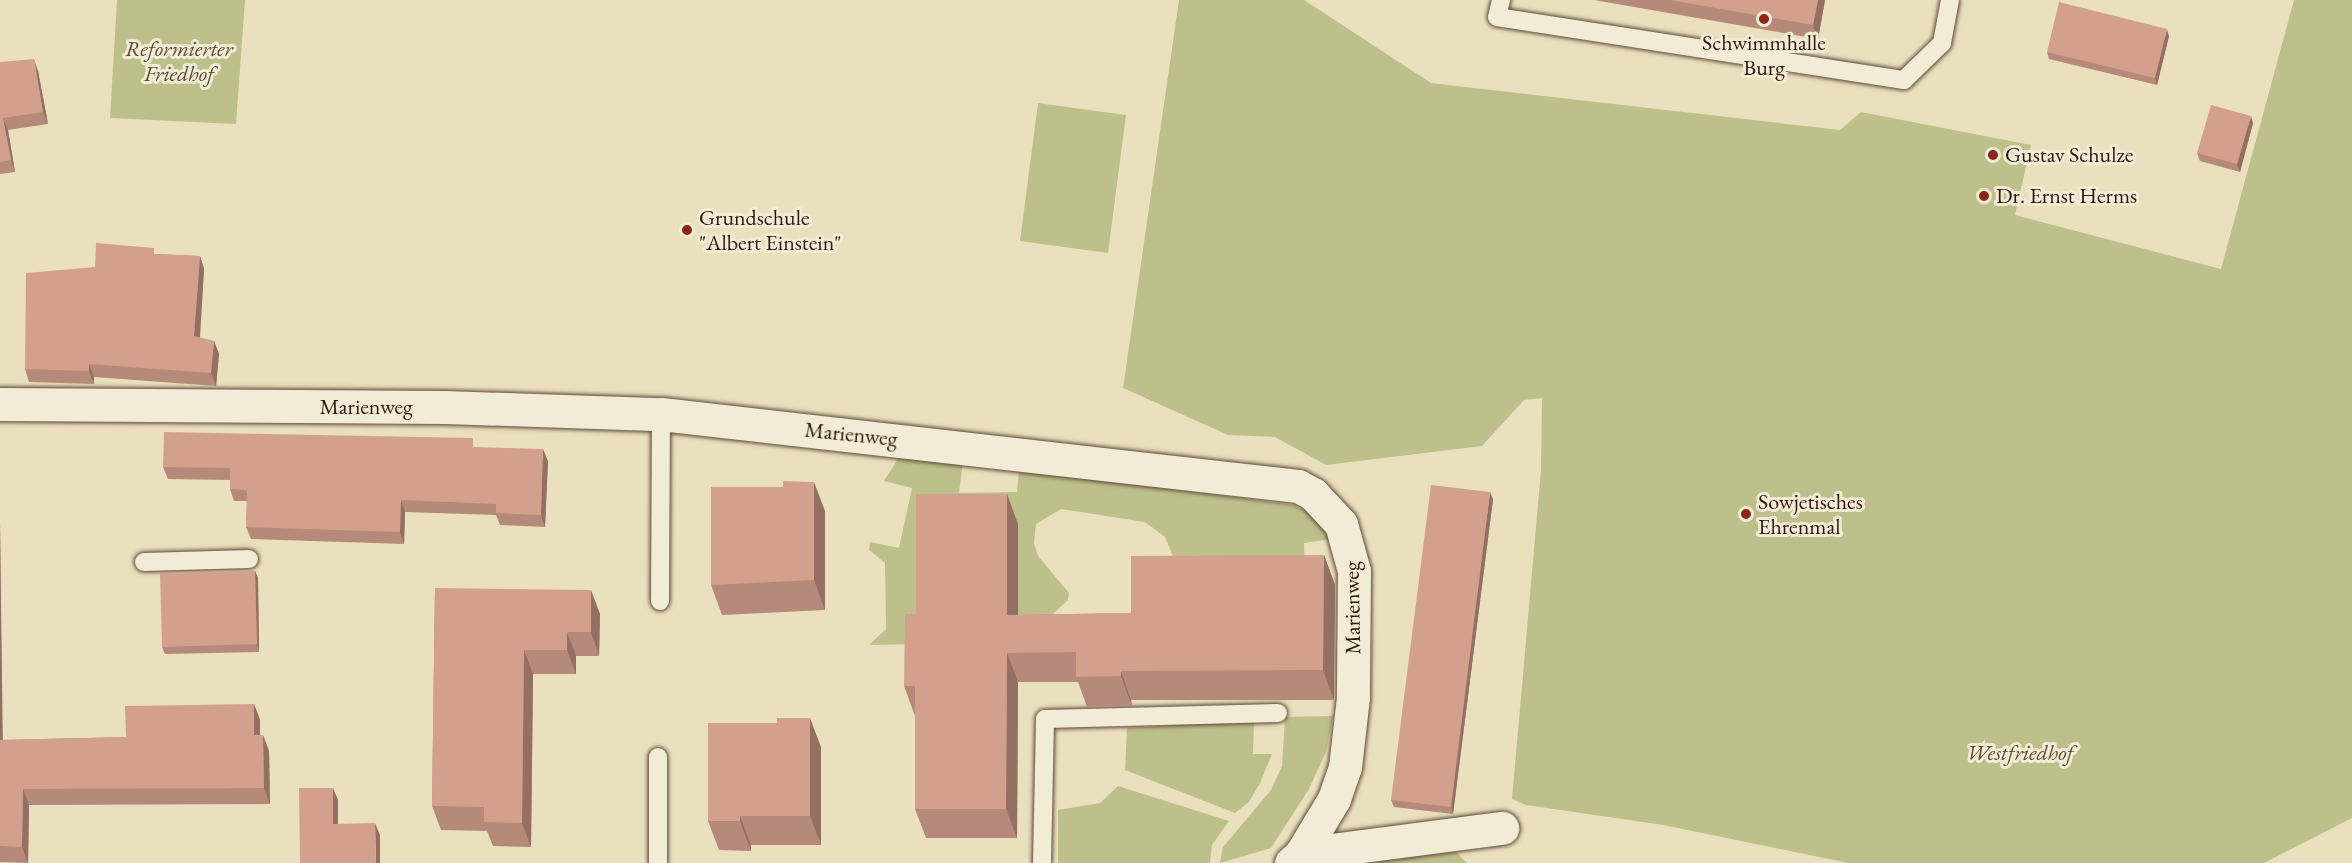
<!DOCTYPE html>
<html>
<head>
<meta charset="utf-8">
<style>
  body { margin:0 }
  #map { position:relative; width:2352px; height:863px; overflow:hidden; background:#ebe0be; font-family:"EB Garamond",serif }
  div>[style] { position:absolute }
  .green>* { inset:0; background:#bec08c }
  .roads { filter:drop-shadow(0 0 2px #5d4939) drop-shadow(0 0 2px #5d4939) }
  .service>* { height:18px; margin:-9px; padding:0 9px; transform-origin:9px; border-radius:9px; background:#f2ebd5 }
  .minor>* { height:33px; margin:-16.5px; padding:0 16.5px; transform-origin:16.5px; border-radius:16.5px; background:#f2ebd5 }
  .wall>* { inset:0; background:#b68a7a }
  .shaded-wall>* { inset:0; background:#947063 }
  .building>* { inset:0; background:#d4a08e }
  .dots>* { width:16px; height:16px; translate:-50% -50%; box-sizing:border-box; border:3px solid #f2ebd5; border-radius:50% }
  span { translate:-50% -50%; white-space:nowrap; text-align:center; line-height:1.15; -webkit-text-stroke:6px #f2ebd5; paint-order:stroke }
  .poi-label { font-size:22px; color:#2e170d }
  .left { translate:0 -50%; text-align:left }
  .park-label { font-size:22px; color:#594a33; font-style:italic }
  .street-label { font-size:22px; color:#2e170d }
</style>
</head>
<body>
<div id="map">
  <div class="green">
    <div style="clip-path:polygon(117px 0,245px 0,236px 124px,110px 118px)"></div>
    <div style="clip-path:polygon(1179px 0,1304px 0,1431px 83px,1840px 130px,1861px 112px,2031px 145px,2015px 215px,2221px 269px,2294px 0,2352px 0,2352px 818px,2264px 863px,1848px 863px,1663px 825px,1526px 805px,1512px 799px,1541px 470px,1542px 398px,1524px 400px,1482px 446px,1326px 465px,1275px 437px,1228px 435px,1123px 388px)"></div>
    <div style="clip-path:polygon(1038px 103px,1126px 115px,1108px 253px,1020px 241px)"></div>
    <div style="clip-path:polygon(901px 454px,963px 461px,959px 493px,1017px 492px,1019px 469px,1293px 505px,1310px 513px,1331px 539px,1304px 543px,1305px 585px,1176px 564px,1165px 537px,1145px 522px,1061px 509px,1036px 524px,1034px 543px,1038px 556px,1069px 593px,1068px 600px,1041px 625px,927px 644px,869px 645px,886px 629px,885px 563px,869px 550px,870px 542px,899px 548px,912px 488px,884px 481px)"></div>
    <div style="clip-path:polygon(1333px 716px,1326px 752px,1309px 789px,1271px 848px,1220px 863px,1223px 847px,1271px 790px,1282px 766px,1285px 717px)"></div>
    <div style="clip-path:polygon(1254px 721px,1253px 754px,1272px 754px,1260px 783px,1249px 802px,1235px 813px,1125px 770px,1127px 728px)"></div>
    <div style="clip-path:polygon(1118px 786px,1229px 821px,1212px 845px,1210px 863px,1058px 863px,1058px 810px,1100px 803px)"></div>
    <div style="clip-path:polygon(1454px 850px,1467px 863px,1329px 863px)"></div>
  </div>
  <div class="roads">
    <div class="service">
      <div style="left:1501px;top:0;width:17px;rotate:103deg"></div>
      <div style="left:1497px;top:17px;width:412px;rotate:8.8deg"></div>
      <div style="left:1904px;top:80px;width:53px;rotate:-44.2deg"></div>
      <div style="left:1942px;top:43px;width:44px;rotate:-79.5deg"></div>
      <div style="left:144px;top:562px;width:105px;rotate:-1.6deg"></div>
      <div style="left:660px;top:601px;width:187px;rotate:-89.7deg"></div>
      <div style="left:658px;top:863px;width:106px;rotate:-90deg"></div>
      <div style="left:1042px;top:863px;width:144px;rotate:-88.8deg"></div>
      <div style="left:1045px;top:719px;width:233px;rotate:-1.5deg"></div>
    </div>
    <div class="minor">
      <div style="left:0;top:404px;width:445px;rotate:0.4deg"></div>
      <div style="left:445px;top:407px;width:216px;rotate:1.9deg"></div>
      <div style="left:661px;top:414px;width:641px;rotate:6.45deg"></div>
      <div style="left:1298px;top:486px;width:17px;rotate:28deg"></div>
      <div style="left:1313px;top:494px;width:41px;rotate:47deg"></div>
      <div style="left:1341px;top:524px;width:49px;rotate:74.5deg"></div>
      <div style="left:1354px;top:571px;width:126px;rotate:90.5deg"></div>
      <div style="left:1353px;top:697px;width:70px;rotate:96.5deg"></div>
      <div style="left:1345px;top:767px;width:34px;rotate:109deg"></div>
      <div style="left:1334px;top:799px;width:64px;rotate:121deg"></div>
      <div style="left:1291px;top:863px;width:13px;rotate:-42deg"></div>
      <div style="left:1301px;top:854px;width:203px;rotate:-7.4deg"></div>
    </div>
  </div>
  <div class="wall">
    <div style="clip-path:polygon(1594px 0,1825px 0,1818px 39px)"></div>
    <div style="clip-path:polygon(2169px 36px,2157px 85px,2049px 59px,2047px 52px)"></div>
    <div style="clip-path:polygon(0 62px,38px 71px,48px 124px,8px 130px,15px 172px,0 174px)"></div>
    <div style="clip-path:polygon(2253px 123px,2240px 172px,2200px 161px,2197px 153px)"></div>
    <div style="clip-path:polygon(156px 254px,200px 256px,204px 269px,200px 338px,214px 341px,219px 354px,216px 386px,94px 377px,94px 384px,29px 382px,25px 369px)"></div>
    <div style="clip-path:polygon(476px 447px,548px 461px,545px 527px,500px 525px,496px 515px,405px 512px,404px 544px,251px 539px,246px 527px,247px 501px,234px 501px,230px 489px,230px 480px,168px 479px,163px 467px)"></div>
    <div style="clip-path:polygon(1493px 499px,1453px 814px,1394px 807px,1391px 800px)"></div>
    <div style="clip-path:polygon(825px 511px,825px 610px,722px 615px,711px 585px)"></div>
    <div style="clip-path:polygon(0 521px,2px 740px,126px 737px,254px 704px,260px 720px,260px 735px,263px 735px,269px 751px,270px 804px,29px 805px,28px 863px,0 862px)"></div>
    <div style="clip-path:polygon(1018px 524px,1018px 615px,1131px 613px,1324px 555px,1335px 585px,1334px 700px,1131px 700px,1132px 706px,1087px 707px,1078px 682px,1018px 682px,1017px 838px,926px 838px,915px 809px,915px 716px,904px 686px,916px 614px)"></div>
    <div style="clip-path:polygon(255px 571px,258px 578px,259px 652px,165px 654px,162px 647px)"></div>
    <div style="clip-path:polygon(435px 588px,600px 614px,599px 656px,576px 656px,576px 674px,533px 674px,531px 847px,493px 846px,487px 831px,441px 830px,432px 806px)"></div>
    <div style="clip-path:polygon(821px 747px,821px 845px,751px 845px,751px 851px,719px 850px,708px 821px)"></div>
  </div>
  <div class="shaded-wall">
    <div style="clip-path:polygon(1818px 0,1825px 0,1818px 39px,1813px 25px)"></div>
    <div style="clip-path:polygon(2167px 29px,2169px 36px,2157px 85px,2155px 78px)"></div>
    <div style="clip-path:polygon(34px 59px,38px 71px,48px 124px,43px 112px)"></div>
    <div style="clip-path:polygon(2251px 116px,2253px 123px,2240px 172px,2237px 164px)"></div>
    <div style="clip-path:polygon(3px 118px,8px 130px,15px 172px,11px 160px)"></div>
    <div style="clip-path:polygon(200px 256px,204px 269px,199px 349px,194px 336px)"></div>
    <div style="clip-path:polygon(214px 341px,219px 354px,216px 386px,211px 373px)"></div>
    <div style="clip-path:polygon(89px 364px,94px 377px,94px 384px,89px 371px)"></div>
    <div style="clip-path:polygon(543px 449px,548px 461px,545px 527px,541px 515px)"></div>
    <div style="clip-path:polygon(814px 482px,825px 511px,825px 610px,814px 580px)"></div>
    <div style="clip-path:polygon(1490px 492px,1493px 499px,1453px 814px,1451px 807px)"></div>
    <div style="clip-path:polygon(1007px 494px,1018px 524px,1018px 645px,1007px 615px)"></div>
    <div style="clip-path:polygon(401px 500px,405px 512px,404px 544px,400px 532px)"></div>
    <div style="clip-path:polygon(0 521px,0 522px,3px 756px,0 749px)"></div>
    <div style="clip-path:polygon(1324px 555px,1335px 585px,1334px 700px,1323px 670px)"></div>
    <div style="clip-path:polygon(255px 571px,258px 578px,259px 652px,257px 644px)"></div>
    <div style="clip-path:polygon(591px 590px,600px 614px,599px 656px,591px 632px)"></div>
    <div style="clip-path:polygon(567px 632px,576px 656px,576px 674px,567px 650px)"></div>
    <div style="clip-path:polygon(524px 650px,533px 674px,531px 847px,522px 823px)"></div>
    <div style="clip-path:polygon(1007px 653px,1018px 682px,1017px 838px,1006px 809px)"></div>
    <div style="clip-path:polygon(1121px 671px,1131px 700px,1132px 706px,1121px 676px)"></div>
    <div style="clip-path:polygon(254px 704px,260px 720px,260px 751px,254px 735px)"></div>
    <div style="clip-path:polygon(810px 718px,821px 747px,821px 845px,810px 816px)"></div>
    <div style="clip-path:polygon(263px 735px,269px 751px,270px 804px,264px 788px)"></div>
    <div style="clip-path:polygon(333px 788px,338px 800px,338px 836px,333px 824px)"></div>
    <div style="clip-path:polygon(23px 789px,29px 805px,28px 863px,22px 847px)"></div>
    <div style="clip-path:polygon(740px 816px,751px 845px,751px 851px,740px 821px)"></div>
    <div style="clip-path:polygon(375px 823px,380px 835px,380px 863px,376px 863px)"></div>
  </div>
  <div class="building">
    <div style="clip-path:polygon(1670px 0,1818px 0,1813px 25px)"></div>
    <div style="clip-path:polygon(2059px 2px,2167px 29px,2155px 78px,2047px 52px)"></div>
    <div style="clip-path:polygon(34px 59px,43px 112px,3px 118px,11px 160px,0 162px,0 62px)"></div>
    <div style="clip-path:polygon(2211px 105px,2251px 116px,2237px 164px,2197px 153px)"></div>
    <div style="clip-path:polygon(96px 243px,154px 248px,154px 254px,200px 256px,194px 336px,214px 341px,211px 373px,89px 364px,89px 371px,25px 369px,26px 273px,95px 267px)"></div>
    <div style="clip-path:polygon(164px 432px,473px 438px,473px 447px,543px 449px,541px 515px,496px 513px,496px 504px,401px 500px,400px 532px,246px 527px,247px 490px,230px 489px,230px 468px,163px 467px)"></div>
    <div style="clip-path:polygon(783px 481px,814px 482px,814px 580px,711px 585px,711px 487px,783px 487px)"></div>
    <div style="clip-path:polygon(1431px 485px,1490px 492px,1451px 807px,1391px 800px)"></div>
    <div style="clip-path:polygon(916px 494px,1007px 494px,1007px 615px,1131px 613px,1131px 556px,1324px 555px,1323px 670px,1121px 671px,1121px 676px,1076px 677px,1076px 652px,1007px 653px,1006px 809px,915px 809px,915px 686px,904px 686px,905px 614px,916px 614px)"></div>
    <div style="clip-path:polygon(255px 571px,257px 644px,162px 647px,160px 573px)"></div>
    <div style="clip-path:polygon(435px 588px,591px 590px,591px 632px,567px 632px,567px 650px,524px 650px,522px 823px,484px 822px,484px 807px,432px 806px)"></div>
    <div style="clip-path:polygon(254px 704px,254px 735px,263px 735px,264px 788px,23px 789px,22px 847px,0 846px,0 740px,126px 737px,125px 706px)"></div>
    <div style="clip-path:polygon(777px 718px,810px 718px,810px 816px,740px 816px,740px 821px,708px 821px,708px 723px,777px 723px)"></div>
    <div style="clip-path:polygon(299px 788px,333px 788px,333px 824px,375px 823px,376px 863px,300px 863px)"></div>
  </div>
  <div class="dots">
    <div style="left:1764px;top:19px;background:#8f2418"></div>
    <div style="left:1993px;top:155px;background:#8f2418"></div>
    <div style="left:1984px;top:196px;background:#8f2418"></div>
    <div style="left:687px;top:230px;background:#8f2418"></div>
    <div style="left:1746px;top:514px;background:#8f2418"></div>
  </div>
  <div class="poi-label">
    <span style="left:1764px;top:55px">Schwimmhalle<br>Burg</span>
    <span class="left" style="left:2005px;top:155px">Gustav Schulze</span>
    <span class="left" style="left:1996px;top:196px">Dr. Ernst Herms</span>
    <span class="left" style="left:699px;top:230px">Grundschule<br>"Albert Einstein"</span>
    <span class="left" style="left:1758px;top:514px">Sowjetisches<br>Ehrenmal</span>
  </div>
  <div class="park-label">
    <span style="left:179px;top:61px">Reformierter<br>Friedhof</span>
    <span style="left:2020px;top:753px">Westfriedhof</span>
  </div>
  <div class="street-label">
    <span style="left:366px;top:407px">Marienweg</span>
    <span style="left:851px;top:434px;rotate:6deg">Marienweg</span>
    <span style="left:1352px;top:608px;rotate:-91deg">Marienweg</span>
  </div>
</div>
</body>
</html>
